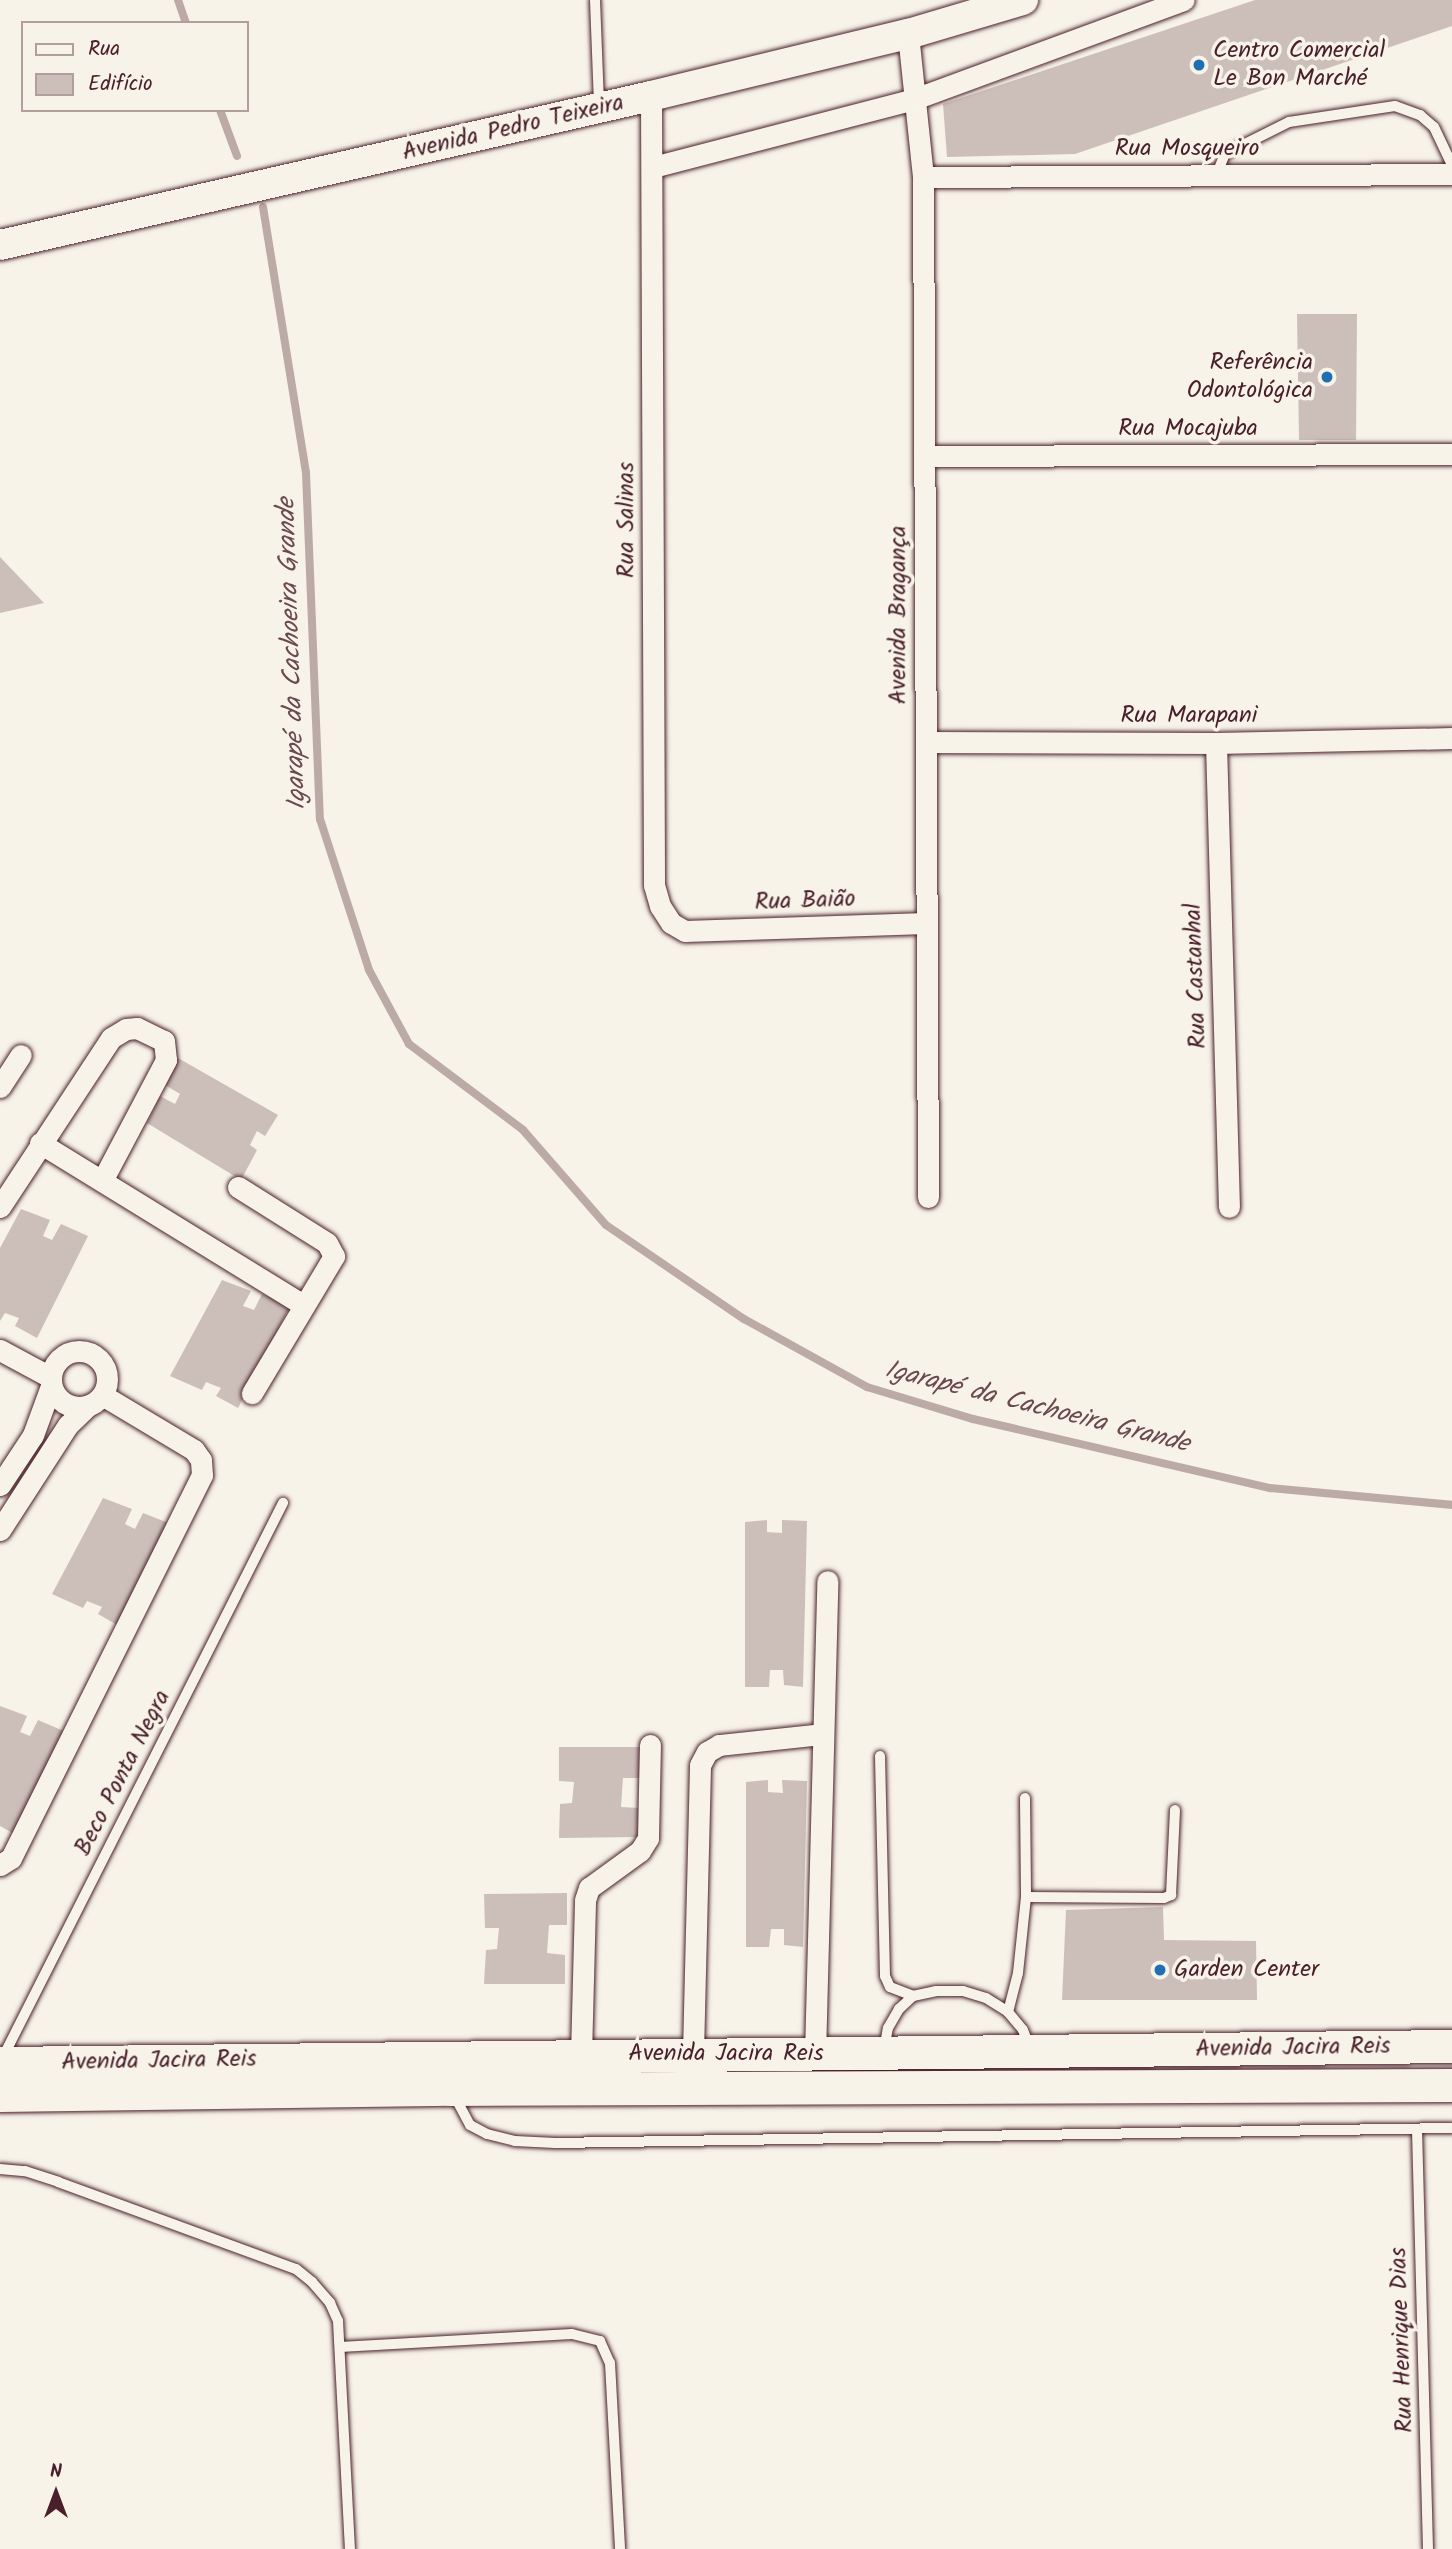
<!DOCTYPE html>
<html>
<head>
<meta charset="utf-8">
<style>
  body { margin:0 }
  #map { position:relative; width:1452px; height:2549px; overflow:hidden; background:#f7f3e8; font-family:Kalam,sans-serif }
  div>[style] { position:absolute }
  .stream>* { height:8px; margin:-4px; padding:0 4px; transform-origin:4px; border-radius:4px; background:#bcaaa7 }
  .building>* { inset:0; background:#ccbfb9 }
  .roads { filter:drop-shadow(0 0 2px #4a1f2b) drop-shadow(0 0 2px #4a1f2b) }
  .lane>* { height:10px; margin:-5px; padding:0 5px; transform-origin:5px; border-radius:5px; background:#f7f3e8 }
  .street>* { height:21px; margin:-10.5px; padding:0 10.5px; transform-origin:10.5px; border-radius:10.5px; background:#f7f3e8 }
  .street>.ring { margin:-10.5px; padding:0; box-sizing:content-box; background:none; border:21px solid #f7f3e8; border-radius:50% }
  .secondary>* { height:30px; margin:-15px; padding:0 15px; transform-origin:15px; border-radius:15px; background:#f7f3e8 }
  .primary>* { height:33px; margin:-16.5px; padding:0 16.5px; transform-origin:16.5px; border-radius:16.5px; background:#f7f3e8 }
  .dots>* { width:19px; height:19px; translate:-50% -50%; box-sizing:border-box; border:4px solid #f7f3e8; border-radius:50% }
  span { translate:-50% -50%; white-space:nowrap; text-align:center; line-height:1.15; -webkit-text-stroke:7px #f7f3e8; paint-order:stroke }
  .poi-label { font-size:24px; color:#4a1f2b }
  .left { translate:0 -50%; text-align:left }
  .right { translate:-100% -50%; text-align:right }
  .street-label { font-size:24px; color:#4a1f2b }
  .water-label { font-size:26px; color:#6c4950; font-style:italic }
  .legend { position:absolute; left:21px; top:21px; width:228px; height:91px; box-sizing:border-box; background:#f7f3e8; border:2px solid #b29e9c; margin:0; padding:9px 12px; list-style:none; font-size:21px; color:#4a1f2b }
  .legend li { display:flex; align-items:center; gap:14px; height:35px }
  .legend b { width:35px; border:2px solid #b29e9c }
  .north { position:absolute; left:21px; top:2458px; width:70px; height:70px; -webkit-text-stroke:5px #f7f3e8; paint-order:stroke; rotate:0deg; font-size:19px; font-weight:700; line-height:28px; text-align:center; color:#4a1f2b }
  .north::after { content:''; display:block; margin:auto; width:24px; height:32px; background:#4a1f2b; clip-path:polygon(50% 0,100% 100%,50% 72%,0 100%) }
</style>
</head>
<body>
<div id="map">
  <div class="stream">
    <div style="left:178px;top:0;width:24px;rotate:71deg"></div>
    <div style="left:220px;top:110px;width:49px;rotate:69.7deg"></div>
    <div style="left:263px;top:207px;width:269px;rotate:80.8deg"></div>
    <div style="left:306px;top:473px;width:346px;rotate:87.7deg"></div>
    <div style="left:320px;top:819px;width:159px;rotate:72deg"></div>
    <div style="left:369px;top:970px;width:84px;rotate:61.6deg"></div>
    <div style="left:409px;top:1044px;width:143px;rotate:37deg"></div>
    <div style="left:523px;top:1130px;width:126px;rotate:48.9deg"></div>
    <div style="left:606px;top:1225px;width:167px;rotate:34.3deg"></div>
    <div style="left:744px;top:1319px;width:141px;rotate:28.9deg"></div>
    <div style="left:867px;top:1387px;width:111px;rotate:16.8deg"></div>
    <div style="left:973px;top:1419px;width:305px;rotate:13.1deg"></div>
    <div style="left:1270px;top:1488px;width:183px;rotate:5.3deg"></div>
  </div>
  <div class="building">
    <div style="clip-path:polygon(1255px 0,1452px 0,1452px 26px,1075px 154px,947px 157px,943px 104px)"></div>
    <div style="clip-path:polygon(1297px 314px,1357px 314px,1356px 440px,1299px 440px)"></div>
    <div style="clip-path:polygon(0 557px,44px 603px,0 613px)"></div>
    <div style="clip-path:polygon(178px 1058px,278px 1115px,265px 1136px,257px 1131px,250px 1145px,257px 1150px,241px 1180px,147px 1123px,160px 1096px,175px 1104px,180px 1094px,165px 1085px)"></div>
    <div style="clip-path:polygon(21px 1209px,50px 1220px,43px 1236px,52px 1240px,61px 1224px,88px 1236px,37px 1338px,15px 1326px,19px 1318px,5px 1313px,0 1321px,0 1248px)"></div>
    <div style="clip-path:polygon(222px 1280px,251px 1291px,243px 1306px,254px 1310px,262px 1294px,290px 1306px,238px 1408px,216px 1396px,221px 1388px,206px 1382px,202px 1390px,170px 1376px)"></div>
    <div style="clip-path:polygon(103px 1498px,132px 1509px,125px 1524px,135px 1529px,143px 1513px,171px 1524px,119px 1626px,98px 1614px,102px 1607px,87px 1601px,83px 1608px,52px 1594px)"></div>
    <div style="clip-path:polygon(767px 1520px,767px 1532px,782px 1533px,782px 1520px,807px 1521px,803px 1687px,784px 1685px,783px 1670px,770px 1670px,769px 1687px,745px 1687px,745px 1522px)"></div>
    <div style="clip-path:polygon(0 1706px,27px 1716px,20px 1732px,30px 1736px,38px 1720px,66px 1732px,14px 1834px,0 1826px)"></div>
    <div style="clip-path:polygon(559px 1747px,641px 1747px,641px 1778px,623px 1778px,621px 1807px,639px 1808px,640px 1837px,559px 1838px,560px 1804px,572px 1803px,574px 1782px,559px 1781px)"></div>
    <div style="clip-path:polygon(768px 1780px,768px 1792px,783px 1793px,782px 1780px,807px 1781px,803px 1947px,784px 1945px,784px 1929px,771px 1929px,769px 1947px,746px 1947px,746px 1782px)"></div>
    <div style="clip-path:polygon(567px 1893px,567px 1925px,549px 1925px,547px 1953px,565px 1955px,565px 1984px,484px 1984px,486px 1950px,497px 1949px,499px 1928px,485px 1928px,484px 1894px)"></div>
    <div style="clip-path:polygon(1163px 1907px,1164px 1940px,1256px 1941px,1257px 2000px,1062px 2000px,1066px 1910px)"></div>
  </div>
  <div class="roads">
    <div class="lane">
      <div style="left:595px;top:0;width:105px;rotate:87.8deg"></div>
      <div style="left:1216px;top:176px;width:24px;rotate:-68deg"></div>
      <div style="left:1225px;top:154px;width:72px;rotate:-26.6deg"></div>
      <div style="left:1289px;top:122px;width:107px;rotate:-8.6deg"></div>
      <div style="left:1395px;top:106px;width:27px;rotate:20deg"></div>
      <div style="left:1420px;top:115px;width:18px;rotate:41deg"></div>
      <div style="left:1434px;top:127px;width:42px;rotate:64.7deg"></div>
      <div style="left:880px;top:1756px;width:220px;rotate:88.7deg"></div>
      <div style="left:885px;top:1976px;width:12px;rotate:66deg"></div>
      <div style="left:890px;top:1987px;width:25px;rotate:21deg"></div>
      <div style="left:1025px;top:1798px;width:99px;rotate:89.4deg"></div>
      <div style="left:1008px;top:2012px;width:40px;rotate:-75.6deg"></div>
      <div style="left:1018px;top:1973px;width:76px;rotate:-84deg"></div>
      <div style="left:1026px;top:1897px;width:138px;rotate:0.4deg"></div>
      <div style="left:1164px;top:1898px;width:8px;rotate:-23deg"></div>
      <div style="left:1171px;top:1895px;width:85px;rotate:-87.3deg"></div>
      <div style="left:884px;top:2050px;width:22px;rotate:-80deg"></div>
      <div style="left:888px;top:2028px;width:22px;rotate:-60deg"></div>
      <div style="left:899px;top:2009px;width:19px;rotate:-43deg"></div>
      <div style="left:913px;top:1996px;width:24px;rotate:-12deg"></div>
      <div style="left:936px;top:1991px;width:27px"></div>
      <div style="left:963px;top:1991px;width:24px;rotate:17deg"></div>
      <div style="left:986px;top:1998px;width:26px;rotate:32deg"></div>
      <div style="left:1008px;top:2012px;width:23px;rotate:50deg"></div>
      <div style="left:1023px;top:2030px;width:17px;rotate:69deg"></div>
      <div style="left:3px;top:2057px;width:621px;rotate:-63.19deg"></div>
      <div style="left:454px;top:2095px;width:34px;rotate:62deg"></div>
      <div style="left:470px;top:2125px;width:19px;rotate:28deg"></div>
      <div style="left:487px;top:2134px;width:29px;rotate:14deg"></div>
      <div style="left:515px;top:2141px;width:40px;rotate:2.9deg"></div>
      <div style="left:555px;top:2143px;width:897px;rotate:-0.96deg"></div>
      <div style="left:1417px;top:2129px;width:420px;rotate:88.5deg"></div>
      <div style="left:0;top:2169px;width:25px;rotate:5deg"></div>
      <div style="left:25px;top:2171px;width:35px;rotate:18deg"></div>
      <div style="left:58px;top:2182px;width:253px;rotate:20.1deg"></div>
      <div style="left:296px;top:2269px;width:21px;rotate:39deg"></div>
      <div style="left:312px;top:2282px;width:28px;rotate:49deg"></div>
      <div style="left:330px;top:2303px;width:20px;rotate:66deg"></div>
      <div style="left:338px;top:2321px;width:228px;rotate:87deg"></div>
      <div style="left:340px;top:2347px;width:232px;rotate:-3.2deg"></div>
      <div style="left:572px;top:2334px;width:29px;rotate:14deg"></div>
      <div style="left:600px;top:2341px;width:24px;rotate:66deg"></div>
      <div style="left:610px;top:2363px;width:186px;rotate:86.9deg"></div>
    </div>
    <div class="street">
      <div style="left:908px;top:34px;width:144px;rotate:84deg"></div>
      <div style="left:923px;top:177px;width:1020px;rotate:89.72deg"></div>
      <div style="left:651px;top:96px;width:789px;rotate:89.78deg"></div>
      <div style="left:654px;top:885px;width:22px;rotate:74deg"></div>
      <div style="left:660px;top:906px;width:20px;rotate:57deg"></div>
      <div style="left:671px;top:923px;width:16px;rotate:30deg"></div>
      <div style="left:685px;top:931px;width:241px;rotate:-1.9deg"></div>
      <div style="left:653px;top:167px;width:273px;rotate:-14.6deg"></div>
      <div style="left:917px;top:98px;width:284px;rotate:-20.2deg"></div>
      <div style="left:923px;top:177px;width:529px;rotate:-0.32deg"></div>
      <div style="left:925px;top:456px;width:527px;rotate:-0.22deg"></div>
      <div style="left:926px;top:742px;width:290px;rotate:0.2deg"></div>
      <div style="left:1216px;top:743px;width:236px;rotate:-1.2deg"></div>
      <div style="left:1216px;top:743px;width:464px;rotate:88.4deg"></div>
      <div style="left:0;top:1087px;width:38px;rotate:-57deg"></div>
      <div style="left:40px;top:1143px;width:309px;rotate:31.6deg"></div>
      <div style="left:238px;top:1187px;width:105px;rotate:32.2deg"></div>
      <div style="left:327px;top:1243px;width:15px;rotate:62deg"></div>
      <div style="left:334px;top:1256px;width:160px;rotate:120.9deg"></div>
      <div style="left:0;top:1207px;width:202px;rotate:-56.7deg"></div>
      <div style="left:111px;top:1038px;width:17px;rotate:-31deg"></div>
      <div style="left:126px;top:1029px;width:11px;rotate:-5deg"></div>
      <div style="left:137px;top:1028px;width:30px;rotate:26deg"></div>
      <div style="left:164px;top:1041px;width:19px;rotate:84deg"></div>
      <div style="left:166px;top:1060px;width:137px;rotate:117.9deg"></div>
      <div style="left:0;top:1350px;width:57px;rotate:28.4deg"></div>
      <div class="ring" style="left:51px;top:1351px;width:35px;height:35px"></div>
      <div style="left:0;top:1485px;width:60px;rotate:-56.6deg"></div>
      <div style="left:33px;top:1435px;width:52px;rotate:-69.8deg"></div>
      <div style="left:0;top:1530px;width:125px;rotate:-57.1deg"></div>
      <div style="left:68px;top:1425px;width:28px;rotate:-44deg"></div>
      <div style="left:0;top:1865px;width:13px;rotate:-32deg"></div>
      <div style="left:11px;top:1858px;width:428px;rotate:-63.5deg"></div>
      <div style="left:202px;top:1475px;width:15px;rotate:-94deg"></div>
      <div style="left:201px;top:1460px;width:12px;rotate:-125deg"></div>
      <div style="left:194px;top:1450px;width:107px;rotate:-149.1deg"></div>
      <div style="left:693px;top:2053px;width:288px;rotate:-88.6deg"></div>
      <div style="left:700px;top:1765px;width:15px;rotate:-62deg"></div>
      <div style="left:707px;top:1752px;width:14px;rotate:-30deg"></div>
      <div style="left:719px;top:1745px;width:104px;rotate:-6.1deg"></div>
      <div style="left:581px;top:2055px;width:155px;rotate:-88.5deg"></div>
      <div style="left:585px;top:1900px;width:13px;rotate:-72deg"></div>
      <div style="left:589px;top:1888px;width:63px;rotate:-36deg"></div>
      <div style="left:640px;top:1851px;width:15px;rotate:-58deg"></div>
      <div style="left:648px;top:1838px;width:93px;rotate:-88.8deg"></div>
      <div style="left:815px;top:2055px;width:474px;rotate:-88.5deg"></div>
    </div>
    <div class="secondary">
      <div style="left:0;top:245px;width:668px;rotate:-12.89deg"></div>
      <div style="left:651px;top:96px;width:264px;rotate:-13.6deg"></div>
      <div style="left:908px;top:34px;width:120px;rotate:-16.5deg"></div>
    </div>
    <div class="primary">
      <div style="left:0;top:2063px;width:1452px;rotate:-0.67deg"></div>
      <div style="left:0;top:2095px;width:451px;rotate:-0.8deg"></div>
      <div style="left:451px;top:2089px;width:1001px;rotate:-0.23deg"></div>
    </div>
  </div>
  <div class="dots">
    <div style="left:1199px;top:65px;background:#1f6fb2"></div>
    <div style="left:1327px;top:377px;background:#1f6fb2"></div>
    <div style="left:1160px;top:1970px;background:#1f6fb2"></div>
  </div>
  <div class="poi-label">
    <span class="left" style="left:1213px;top:65px">Centro Comercial<br>Le Bon Marché</span>
    <span class="right" style="left:1313px;top:377px">Referência<br>Odontológica</span>
    <span class="left" style="left:1174px;top:1970px">Garden Center</span>
  </div>
  <div class="street-label">
    <span style="left:513px;top:128px;rotate:-13deg">Avenida Pedro Teixeira</span>
    <span style="left:1187px;top:149px">Rua Mosqueiro</span>
    <span style="left:1188px;top:429px">Rua Mocajuba</span>
    <span style="left:627px;top:520px;rotate:-90deg">Rua Salinas</span>
    <span style="left:899px;top:615px;rotate:-90deg">Avenida Bragança</span>
    <span style="left:1189px;top:716px">Rua Marapani</span>
    <span style="left:805px;top:901px;rotate:-2deg">Rua Baião</span>
    <span style="left:1196px;top:976px;rotate:-92deg">Rua Castanhal</span>
    <span style="left:123px;top:1773px;rotate:-63deg">Beco Ponta Negra</span>
    <span style="left:1293px;top:2048px;rotate:-1deg">Avenida Jacira Reis</span>
    <span style="left:726px;top:2054px">Avenida Jacira Reis</span>
    <span style="left:159px;top:2061px;rotate:-1deg">Avenida Jacira Reis</span>
    <span style="left:1402px;top:2340px;rotate:-92deg">Rua Henrique Dias</span>
  </div>
  <div class="water-label">
    <span style="left:293px;top:654px;rotate:-92deg">Igarapé da Cachoeira Grande</span>
    <span style="left:1037px;top:1408px;rotate:14deg">Igarapé da Cachoeira Grande</span>
  </div>
  <ul class="legend">
  <li><b style="height:9px;background:#f7f3e8"></b>Rua</li>
  <li><b style="height:19px;background:#ccbfb9"></b>Edifício</li>
  </ul>
  <div class="north">N</div>
</div>
</body>
</html>
